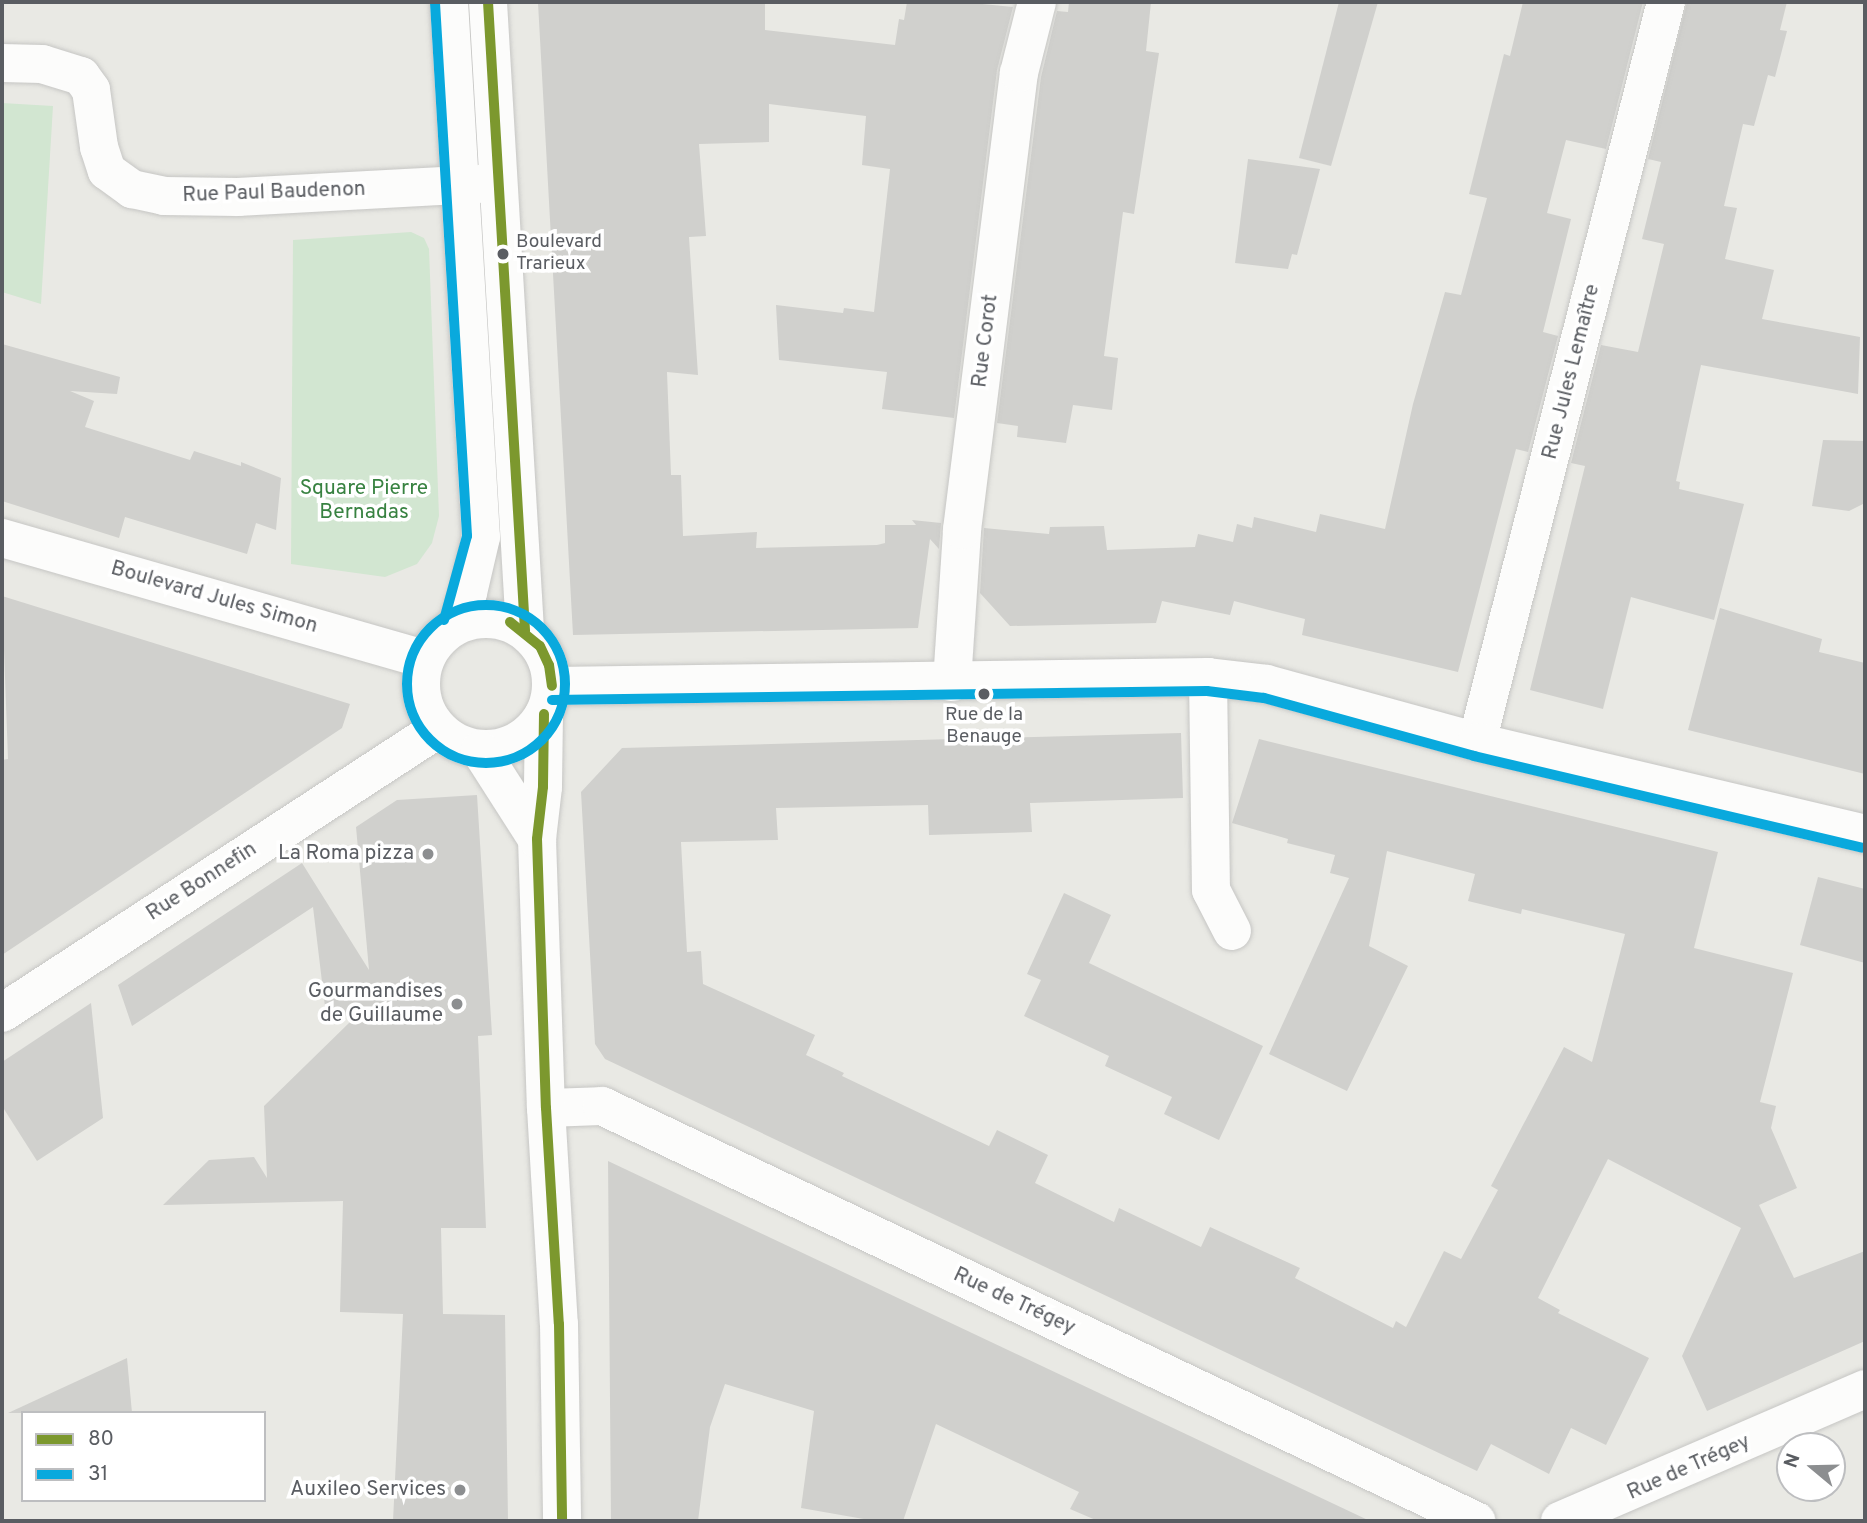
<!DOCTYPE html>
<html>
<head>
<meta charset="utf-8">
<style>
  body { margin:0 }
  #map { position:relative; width:1867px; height:1523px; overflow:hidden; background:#e9e9e4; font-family:Overpass,sans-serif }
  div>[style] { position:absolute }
  .green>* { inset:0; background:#d2e6d1 }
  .building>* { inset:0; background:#d0d0cd }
  .roads { filter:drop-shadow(0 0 2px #c6c6c4) drop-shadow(0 0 2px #c6c6c4) }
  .street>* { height:38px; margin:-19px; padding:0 19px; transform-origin:19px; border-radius:19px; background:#fcfcfb }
  .secondary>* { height:38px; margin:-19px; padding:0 19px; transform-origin:19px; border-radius:19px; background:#fcfcfb }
  .secondary>.ring { margin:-19px; padding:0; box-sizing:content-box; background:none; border:38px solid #fcfcfb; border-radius:50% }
  .bus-1>* { height:10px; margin:-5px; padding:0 5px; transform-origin:5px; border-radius:5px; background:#7c982e }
  .bus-2>* { height:10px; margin:-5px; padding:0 5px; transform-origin:5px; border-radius:5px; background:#09a9dd }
  .bus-2>.ring { margin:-5px; padding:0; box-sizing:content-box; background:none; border:10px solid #09a9dd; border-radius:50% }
  .dots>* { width:19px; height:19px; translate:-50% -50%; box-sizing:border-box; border:4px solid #fff; border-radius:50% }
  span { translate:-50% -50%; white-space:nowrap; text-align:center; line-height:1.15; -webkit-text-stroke:7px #fff; paint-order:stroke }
  .bus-label { font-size:19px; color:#5a5d62 }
  .left { translate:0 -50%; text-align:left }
  .street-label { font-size:21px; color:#5a5d62 }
  .park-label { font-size:21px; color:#388241 }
  .poi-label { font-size:21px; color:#5a5d62 }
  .right { translate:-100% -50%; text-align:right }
  .frame { position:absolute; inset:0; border:4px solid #5a5d62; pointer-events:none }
  .legend { position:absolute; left:21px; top:1411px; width:245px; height:91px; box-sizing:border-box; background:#fff; border:2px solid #bdbec0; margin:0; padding:9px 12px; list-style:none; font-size:21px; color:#5a5d62 }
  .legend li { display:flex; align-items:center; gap:14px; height:35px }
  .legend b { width:35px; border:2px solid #bdbec0 }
  .north { position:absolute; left:1776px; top:1432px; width:70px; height:70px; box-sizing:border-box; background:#fff; border:2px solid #bdbec0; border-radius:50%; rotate:289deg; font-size:19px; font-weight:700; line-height:28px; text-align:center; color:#5a5d62 }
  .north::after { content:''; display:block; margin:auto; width:24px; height:32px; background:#8c8e90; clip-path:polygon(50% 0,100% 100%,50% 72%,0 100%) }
</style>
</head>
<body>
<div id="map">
  <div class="green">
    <div style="clip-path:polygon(2px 103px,53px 106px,41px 304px,2px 292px)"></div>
    <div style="clip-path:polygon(411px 232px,424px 238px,429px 249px,439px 516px,432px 543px,417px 564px,385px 577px,291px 564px,293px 240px)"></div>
  </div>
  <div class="building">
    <div style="clip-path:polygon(765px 2px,765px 30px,895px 45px,899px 19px,904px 20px,907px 2px,962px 2px,1013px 7px,997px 70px,954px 418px,882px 409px,887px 372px,779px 360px,776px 305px,843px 313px,844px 308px,874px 312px,890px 169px,862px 165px,866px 116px,769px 104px,769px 142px,699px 144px,706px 236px,689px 237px,698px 375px,667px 372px,671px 475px,681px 475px,683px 536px,757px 532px,756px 548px,877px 545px,885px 543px,885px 525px,916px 525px,912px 520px,941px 523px,939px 549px,930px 539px,918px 628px,573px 635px,538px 3px)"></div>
    <div style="clip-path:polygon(1069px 2px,1151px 2px,1146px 51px,1159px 53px,1134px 214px,1123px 212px,1104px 356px,1118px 358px,1112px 410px,1073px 405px,1066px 443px,1017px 437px,1018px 426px,997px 423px,1041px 77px,1057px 11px,1068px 12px)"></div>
    <div style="clip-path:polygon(1339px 2px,1378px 2px,1331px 166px,1299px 158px)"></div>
    <div style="clip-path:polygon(1523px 2px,1643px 2px,1606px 149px,1566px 140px,1547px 213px,1571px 219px,1543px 332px,1558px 336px,1528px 452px,1516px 449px,1458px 672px,1302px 635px,1305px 619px,1234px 601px,1230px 615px,1162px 601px,1156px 623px,1010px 626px,980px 593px,984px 528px,1049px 534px,1050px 527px,1104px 526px,1107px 550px,1195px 547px,1198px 534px,1233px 542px,1237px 524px,1252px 528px,1254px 517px,1316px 532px,1320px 514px,1385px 529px,1413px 404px,1445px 292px,1461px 295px,1487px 198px,1469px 194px,1504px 54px,1510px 56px)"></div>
    <div style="clip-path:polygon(1687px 2px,1787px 2px,1780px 30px,1787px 31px,1775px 77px,1768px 75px,1754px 126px,1743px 124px,1724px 206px,1737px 208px,1725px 259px,1774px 270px,1762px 319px,1860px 337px,1858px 394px,1701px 365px,1676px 481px,1680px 482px,1679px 489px,1744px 504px,1714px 620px,1631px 597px,1603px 709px,1530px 690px,1585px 466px,1571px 463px,1601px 345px,1638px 352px,1664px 244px,1642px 239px,1661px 162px,1648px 159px)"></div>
    <div style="clip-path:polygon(1248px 159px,1320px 169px,1297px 255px,1292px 254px,1288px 269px,1235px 263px)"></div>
    <div style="clip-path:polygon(2px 344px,120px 377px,117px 394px,70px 391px,94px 401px,85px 427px,190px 460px,194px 451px,241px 466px,241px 462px,281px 478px,276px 530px,256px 523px,247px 554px,125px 517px,119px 538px,2px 501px)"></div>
    <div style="clip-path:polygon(1823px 440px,1865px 441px,1865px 503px,1849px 511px,1812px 506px)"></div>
    <div style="clip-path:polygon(2px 596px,350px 704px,342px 728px,2px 955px,2px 760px,8px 759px)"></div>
    <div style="clip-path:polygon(1720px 608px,1822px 639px,1819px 652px,1865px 663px,1865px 774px,1688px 730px)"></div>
    <div style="clip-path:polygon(1181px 733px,1183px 798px,1030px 803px,1032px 832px,929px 835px,928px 805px,776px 808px,778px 840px,681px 842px,687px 952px,701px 951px,703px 984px,815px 1035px,806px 1055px,844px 1073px,842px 1076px,989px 1146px,997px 1130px,1048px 1155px,1035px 1183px,1114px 1222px,1119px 1208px,1201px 1247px,1210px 1227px,1300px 1268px,1295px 1278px,1393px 1328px,1396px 1321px,1406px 1327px,1444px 1251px,1461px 1259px,1498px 1190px,1491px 1186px,1564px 1047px,1592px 1062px,1625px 934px,1522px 909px,1521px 914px,1468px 901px,1475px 874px,1387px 851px,1369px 946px,1408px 966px,1347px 1091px,1269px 1054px,1349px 878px,1330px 873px,1335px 855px,1287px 843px,1288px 839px,1232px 823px,1259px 739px,1718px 852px,1694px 948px,1793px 973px,1760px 1102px,1776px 1106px,1771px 1128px,1797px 1188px,1759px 1205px,1794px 1278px,1865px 1251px,1865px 1341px,1707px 1411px,1682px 1356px,1741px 1228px,1608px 1159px,1538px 1298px,1560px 1310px,1558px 1313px,1649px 1358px,1606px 1445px,1571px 1428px,1549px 1474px,1491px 1444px,1477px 1471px,605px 1059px,595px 1044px,581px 792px,622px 748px)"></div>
    <div style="clip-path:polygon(477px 795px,492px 1035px,478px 1036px,486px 1228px,441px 1228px,443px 1314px,505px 1315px,508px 1521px,393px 1521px,403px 1314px,340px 1312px,343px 1201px,163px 1205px,209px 1160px,254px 1157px,267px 1178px,264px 1106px,350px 1022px,339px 1007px,326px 1015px,313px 907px,132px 1026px,118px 985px,302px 863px,369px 970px,356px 827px,397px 800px)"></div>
    <div style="clip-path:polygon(1818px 877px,1865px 889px,1865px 963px,1800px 945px)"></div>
    <div style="clip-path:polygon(1064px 893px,1111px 915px,1089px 963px,1263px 1046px,1219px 1140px,1164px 1114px,1172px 1097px,1105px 1066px,1109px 1056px,1024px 1016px,1041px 980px,1027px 974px)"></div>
    <div style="clip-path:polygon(91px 1003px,103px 1118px,37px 1161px,2px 1106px,2px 1062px)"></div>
    <div style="clip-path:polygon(608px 1161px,1279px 1478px,1370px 1521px,1098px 1521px,1070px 1509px,1079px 1492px,936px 1424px,903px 1521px,875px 1521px,801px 1508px,814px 1411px,725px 1384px,710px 1427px,698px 1521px,611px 1521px)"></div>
    <div style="clip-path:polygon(127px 1358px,132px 1413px,8px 1413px)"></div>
  </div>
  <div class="roads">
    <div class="street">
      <div style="left:2px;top:63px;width:40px;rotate:1.4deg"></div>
      <div style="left:42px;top:64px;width:41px;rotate:17.1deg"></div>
      <div style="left:81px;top:76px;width:17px;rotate:54deg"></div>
      <div style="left:91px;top:90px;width:58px;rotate:82deg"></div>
      <div style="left:99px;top:147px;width:25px;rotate:72deg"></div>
      <div style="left:107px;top:171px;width:31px;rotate:36deg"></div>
      <div style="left:132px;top:189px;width:33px;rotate:12deg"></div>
      <div style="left:164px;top:196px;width:74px;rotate:0.8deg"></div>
      <div style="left:238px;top:197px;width:256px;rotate:-3.1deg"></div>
      <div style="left:1208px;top:677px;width:213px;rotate:89.2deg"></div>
      <div style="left:1211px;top:890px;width:46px;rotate:62.9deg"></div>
      <div style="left:952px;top:682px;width:152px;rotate:-86.2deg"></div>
      <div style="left:962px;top:530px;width:461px;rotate:-82.9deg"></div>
      <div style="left:1019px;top:73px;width:73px;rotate:-75.8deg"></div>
      <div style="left:1477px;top:742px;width:764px;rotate:-75.67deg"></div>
      <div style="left:2px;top:1013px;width:520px;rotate:-33.08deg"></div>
      <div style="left:546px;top:1108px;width:56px;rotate:-2deg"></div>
      <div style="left:602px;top:1106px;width:968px;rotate:25.4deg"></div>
      <div style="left:1560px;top:1521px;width:332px;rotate:-23.4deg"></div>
    </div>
    <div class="secondary">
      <div style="left:449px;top:2px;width:536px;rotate:86.58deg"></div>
      <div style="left:481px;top:537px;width:57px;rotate:103.1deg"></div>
      <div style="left:468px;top:593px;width:34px;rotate:109deg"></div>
      <div style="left:488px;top:2px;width:630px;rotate:86.63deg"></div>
      <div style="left:2px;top:538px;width:440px;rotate:16deg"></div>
      <div class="ring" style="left:421px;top:619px;width:92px;height:92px"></div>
      <div style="left:552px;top:686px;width:656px;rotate:-0.79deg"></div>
      <div style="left:1208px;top:677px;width:59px;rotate:6.8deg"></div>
      <div style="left:1267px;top:684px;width:218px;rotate:15.4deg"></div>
      <div style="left:1477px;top:742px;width:399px;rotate:13.3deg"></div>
      <div style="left:544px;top:714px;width:73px;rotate:90.8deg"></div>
      <div style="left:543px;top:787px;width:52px;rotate:96.6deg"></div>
      <div style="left:537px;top:839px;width:269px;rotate:88.1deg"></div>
      <div style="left:546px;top:1108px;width:216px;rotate:86.6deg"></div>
      <div style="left:559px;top:1324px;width:197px;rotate:89.1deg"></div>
      <div style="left:480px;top:750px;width:106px;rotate:57.4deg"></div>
    </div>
  </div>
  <div class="bus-1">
    <div style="left:488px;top:2px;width:630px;rotate:86.63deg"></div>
    <div style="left:510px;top:622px;width:38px;rotate:39deg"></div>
    <div style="left:540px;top:646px;width:21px;rotate:65deg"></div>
    <div style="left:549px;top:665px;width:21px;rotate:82deg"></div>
    <div style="left:544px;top:714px;width:73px;rotate:90.8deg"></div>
    <div style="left:543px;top:787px;width:52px;rotate:96.6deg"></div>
    <div style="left:537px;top:839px;width:269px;rotate:88.1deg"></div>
    <div style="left:546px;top:1108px;width:216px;rotate:86.6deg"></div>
    <div style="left:559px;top:1324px;width:197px;rotate:89.1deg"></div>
  </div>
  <div class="bus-2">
    <div style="left:435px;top:3px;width:534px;rotate:86.56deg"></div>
    <div style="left:467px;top:536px;width:87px;rotate:105.3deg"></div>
    <div class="ring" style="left:407px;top:605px;width:148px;height:148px"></div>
    <div style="left:552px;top:700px;width:655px;rotate:-0.79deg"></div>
    <div style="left:1207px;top:691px;width:57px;rotate:7deg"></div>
    <div style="left:1264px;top:698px;width:218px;rotate:15.4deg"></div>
    <div style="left:1474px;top:756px;width:399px;rotate:13.3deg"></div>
  </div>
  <div class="dots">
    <div style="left:503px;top:254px;background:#5a5d62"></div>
    <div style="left:984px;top:694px;background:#5a5d62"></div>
    <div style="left:428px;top:854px;background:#8c8e90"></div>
    <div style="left:457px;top:1004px;background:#8c8e90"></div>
    <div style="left:460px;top:1490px;background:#8c8e90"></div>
  </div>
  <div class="bus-label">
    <span class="left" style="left:516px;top:254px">Boulevard<br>Trarieux</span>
    <span style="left:984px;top:727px">Rue de la<br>Benauge</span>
  </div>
  <div class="street-label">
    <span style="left:274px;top:193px;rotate:-2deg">Rue Paul Baudenon</span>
    <span style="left:986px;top:341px;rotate:-83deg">Rue Corot</span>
    <span style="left:1572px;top:372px;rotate:-76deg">Rue Jules Lemaître</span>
    <span style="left:214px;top:598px;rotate:16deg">Boulevard Jules Simon</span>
    <span style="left:202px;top:882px;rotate:-33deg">Rue Bonnefin</span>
    <span style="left:1014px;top:1302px;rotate:25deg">Rue de Trégey</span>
    <span style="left:1689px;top:1468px;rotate:-24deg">Rue de Trégey</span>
  </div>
  <div class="park-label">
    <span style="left:364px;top:501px">Square Pierre<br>Bernadas</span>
  </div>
  <div class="poi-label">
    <span class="right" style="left:414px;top:854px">La Roma pizza</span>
    <span class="right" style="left:443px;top:1004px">Gourmandises<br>de Guillaume</span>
    <span class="right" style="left:446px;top:1490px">Auxileo Services</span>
  </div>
  <div class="frame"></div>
  <ul class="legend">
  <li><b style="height:9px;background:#7c982e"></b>80</li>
  <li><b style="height:9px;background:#09a9dd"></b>31</li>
  </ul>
  <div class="north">N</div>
</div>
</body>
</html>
